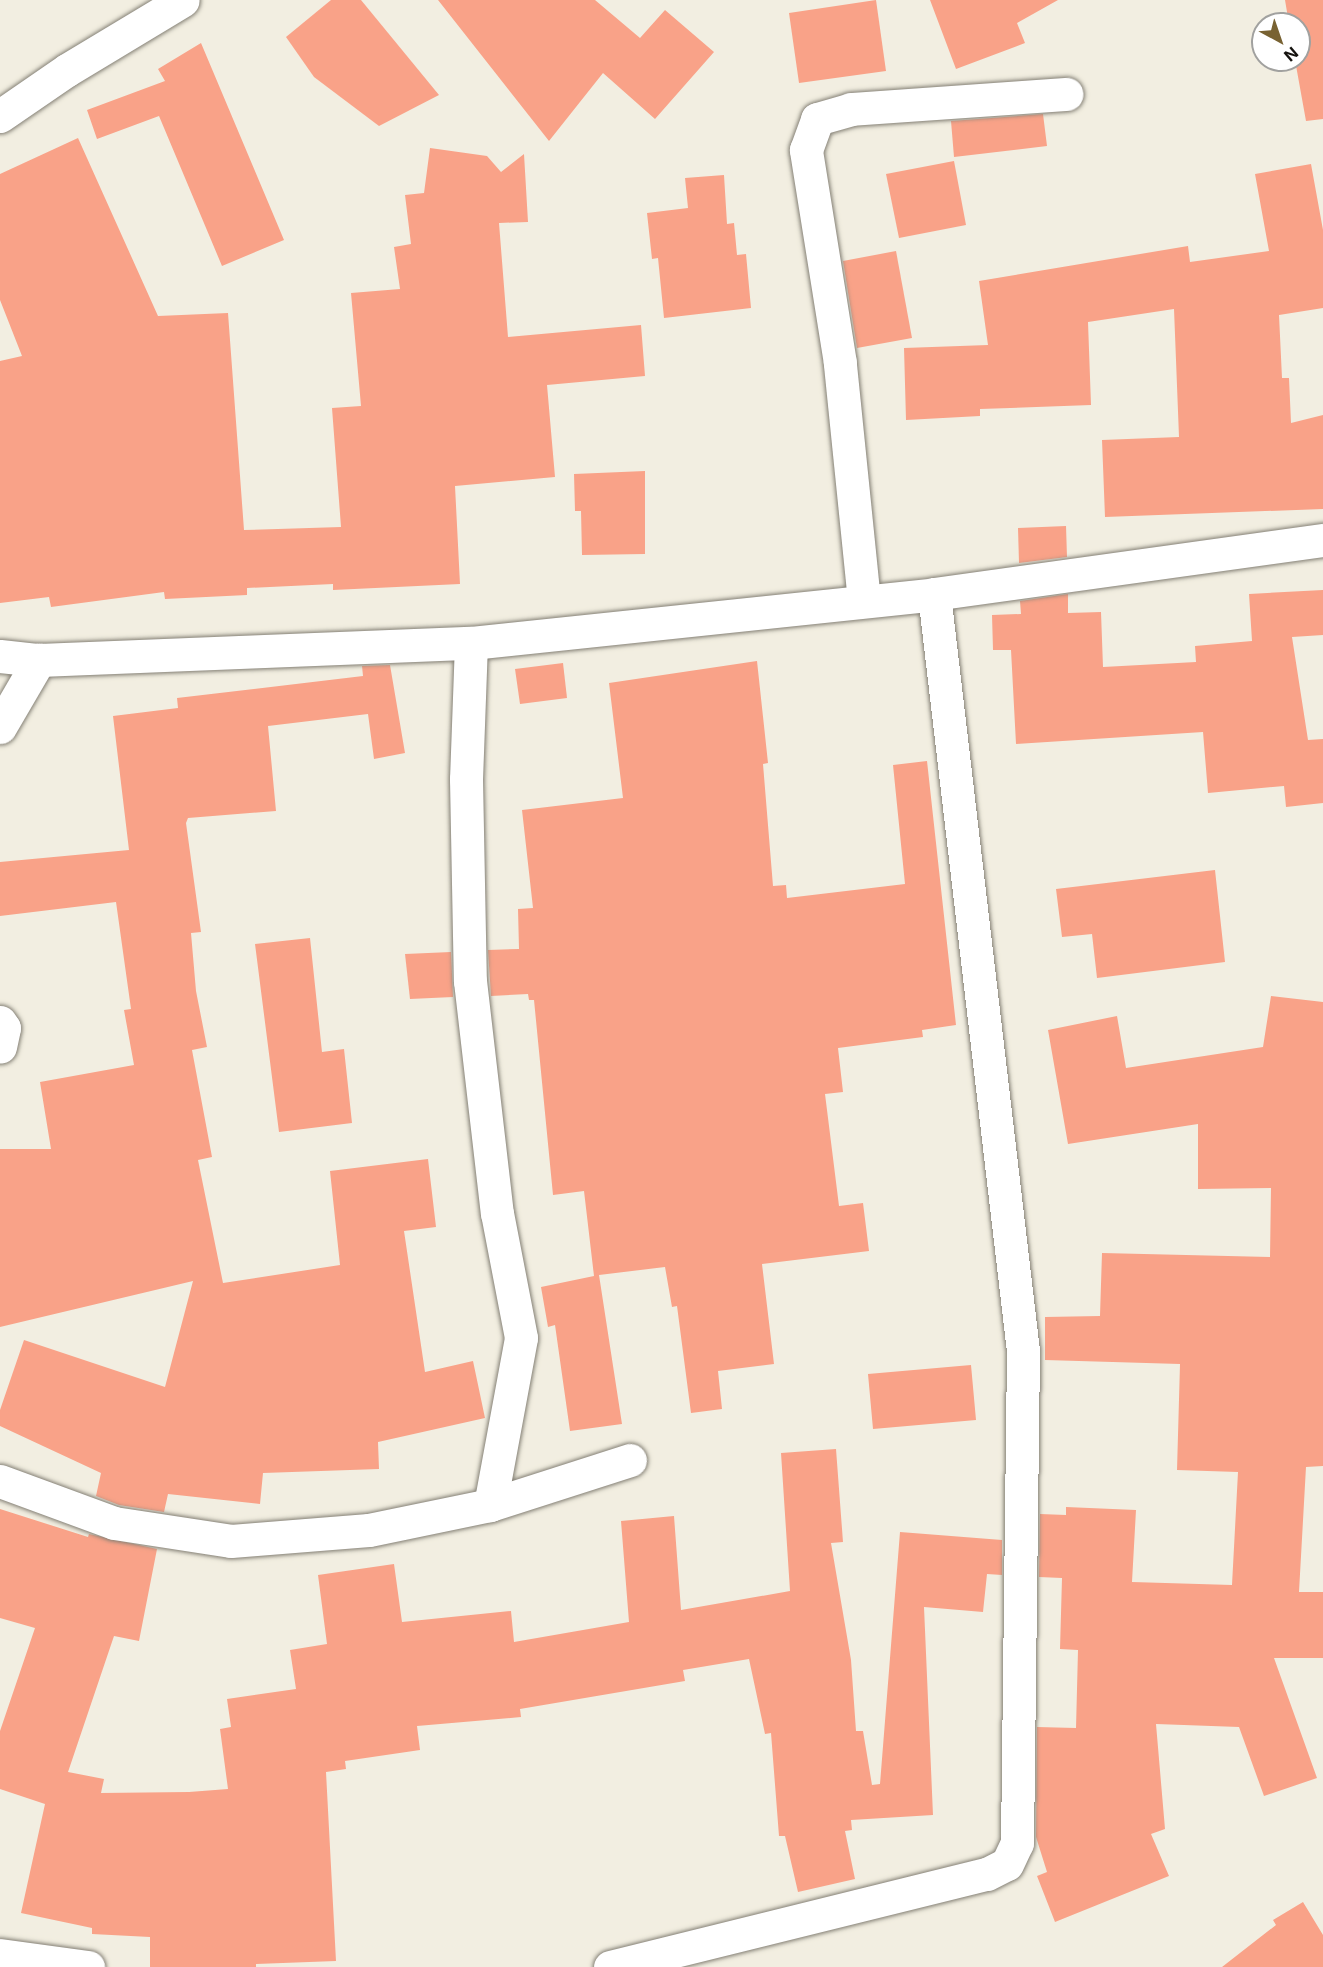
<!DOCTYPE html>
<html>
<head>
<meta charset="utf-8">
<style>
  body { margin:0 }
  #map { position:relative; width:1323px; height:1967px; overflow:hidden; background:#f2eee1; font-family:Inter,sans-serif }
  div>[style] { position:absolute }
  .building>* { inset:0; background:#f9a288 }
  .roads { filter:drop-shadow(0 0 2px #848075) drop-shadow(0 0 2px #848075) }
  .minor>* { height:33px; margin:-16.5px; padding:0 16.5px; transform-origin:16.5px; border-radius:16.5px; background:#fff }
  span { translate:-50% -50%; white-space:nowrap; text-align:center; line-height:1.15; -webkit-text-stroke:5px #fff; paint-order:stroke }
  .north { position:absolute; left:1251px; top:12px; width:60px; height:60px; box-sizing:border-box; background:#fff; border:2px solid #a1a19f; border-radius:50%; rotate:140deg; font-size:16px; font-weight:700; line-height:24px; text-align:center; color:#15130f }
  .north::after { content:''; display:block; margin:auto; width:21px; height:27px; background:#786232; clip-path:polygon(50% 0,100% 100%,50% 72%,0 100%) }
</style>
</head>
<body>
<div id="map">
  <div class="building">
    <div style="clip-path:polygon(331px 0,361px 0,439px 95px,379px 126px,314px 77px,286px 37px)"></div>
    <div style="clip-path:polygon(438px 0,595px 0,640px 38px,665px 10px,714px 52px,655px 119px,603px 73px,549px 141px)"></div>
    <div style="clip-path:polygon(876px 0,886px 71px,799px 83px,789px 13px)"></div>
    <div style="clip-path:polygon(930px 0,1058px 0,1017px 23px,1025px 43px,956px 69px)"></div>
    <div style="clip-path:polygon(1285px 0,1323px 0,1323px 119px,1306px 121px,1295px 60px,1299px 60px,1299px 24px,1289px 24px)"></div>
    <div style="clip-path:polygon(201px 43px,284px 240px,222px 266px,159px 116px,97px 139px,87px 110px,165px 81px,158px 69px)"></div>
    <div style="clip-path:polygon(1043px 114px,1047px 146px,954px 157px,951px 121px)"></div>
    <div style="clip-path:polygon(78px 138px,158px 316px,228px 313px,244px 530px,341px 527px,332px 408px,361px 406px,351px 293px,400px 289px,394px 247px,411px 244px,405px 195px,424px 193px,430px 148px,487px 156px,501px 172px,524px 154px,528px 222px,499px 223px,508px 337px,641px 325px,645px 376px,547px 385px,555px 477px,455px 486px,460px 584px,333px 590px,333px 584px,247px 588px,247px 595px,165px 599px,164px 592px,51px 607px,49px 597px,0 603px,0 361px,22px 356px,0 300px,0 174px)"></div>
    <div style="clip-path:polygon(954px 161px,966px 225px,899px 238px,886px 174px)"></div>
    <div style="clip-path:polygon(1311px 164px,1323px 230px,1323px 308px,1279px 315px,1282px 378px,1289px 378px,1291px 423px,1323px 415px,1323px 509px,1105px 517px,1102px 440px,1179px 437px,1174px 309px,1088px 322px,1091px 405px,980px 409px,980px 416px,906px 420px,904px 348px,988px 345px,979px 281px,1188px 246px,1190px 262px,1269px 251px,1255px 174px)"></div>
    <div style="clip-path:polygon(724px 175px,727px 224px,734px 223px,737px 255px,746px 254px,751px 308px,664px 318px,658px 258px,652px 259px,647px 213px,688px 208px,685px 178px)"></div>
    <div style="clip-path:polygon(896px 251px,912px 338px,857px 348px,843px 261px)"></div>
    <div style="clip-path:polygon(645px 471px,645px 554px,582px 555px,581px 511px,575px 511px,574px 474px)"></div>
    <div style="clip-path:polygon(1066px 526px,1067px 557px,1019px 563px,1018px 528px)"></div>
    <div style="clip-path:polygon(1323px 590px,1323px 635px,1292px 637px,1308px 740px,1323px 739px,1323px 803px,1286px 807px,1284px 786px,1208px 793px,1203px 732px,1016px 744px,1011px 650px,993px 650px,992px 615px,1021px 614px,1020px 601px,1068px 594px,1068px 613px,1101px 612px,1103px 667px,1196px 662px,1195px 646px,1252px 641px,1249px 594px)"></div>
    <div style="clip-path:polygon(757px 661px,768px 763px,763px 764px,773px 886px,786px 885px,787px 898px,905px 884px,893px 765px,927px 761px,956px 1025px,922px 1030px,923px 1037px,838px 1048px,843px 1092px,825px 1094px,839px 1206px,863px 1203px,869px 1251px,762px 1264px,774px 1364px,718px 1371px,722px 1409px,691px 1413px,677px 1306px,672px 1307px,665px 1267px,599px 1275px,622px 1424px,570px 1431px,555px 1325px,548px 1327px,541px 1287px,594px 1276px,584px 1191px,553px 1195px,534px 1000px,529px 1000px,528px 994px,491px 996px,488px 950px,519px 949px,518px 909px,533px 908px,522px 810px,623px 798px,609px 683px)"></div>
    <div style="clip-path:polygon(563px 663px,567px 698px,520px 704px,515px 669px)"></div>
    <div style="clip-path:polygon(390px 665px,405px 753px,374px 759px,368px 714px,268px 726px,276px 811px,188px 818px,186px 823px,201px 932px,191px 933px,196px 991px,207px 1047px,192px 1050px,212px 1157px,198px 1160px,223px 1283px,340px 1265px,330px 1171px,428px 1159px,436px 1227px,404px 1231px,425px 1372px,473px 1361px,485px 1418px,378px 1442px,379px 1469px,263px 1473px,260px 1504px,168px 1494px,164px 1512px,119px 1505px,96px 1496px,101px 1473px,0 1426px,0 1410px,24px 1340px,165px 1387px,193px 1281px,0 1327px,0 1149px,51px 1149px,40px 1082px,134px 1065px,124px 1010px,131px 1009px,116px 902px,0 916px,0 862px,129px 850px,113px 716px,178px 708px,177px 698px,363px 676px,362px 666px)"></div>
    <div style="clip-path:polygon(1215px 870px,1225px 962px,1097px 978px,1092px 934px,1062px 937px,1056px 889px)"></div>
    <div style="clip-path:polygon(310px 938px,322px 1052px,344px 1049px,352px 1123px,279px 1132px,255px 944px)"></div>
    <div style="clip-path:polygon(451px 952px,453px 997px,410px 999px,405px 954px)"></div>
    <div style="clip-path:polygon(1271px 996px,1323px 1002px,1323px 1466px,1306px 1467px,1299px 1592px,1323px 1592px,1323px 1658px,1274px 1658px,1317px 1778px,1264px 1796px,1239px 1727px,1156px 1724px,1165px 1829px,1151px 1834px,1169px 1876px,1055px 1922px,1037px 1876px,1047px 1872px,1036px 1837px,1037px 1727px,1076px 1728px,1078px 1650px,1060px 1649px,1062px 1578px,1039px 1577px,1040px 1514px,1066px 1515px,1066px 1507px,1136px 1510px,1132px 1582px,1232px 1585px,1238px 1472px,1177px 1470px,1180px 1364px,1045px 1360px,1045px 1317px,1100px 1316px,1102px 1253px,1270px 1257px,1271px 1188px,1198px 1189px,1198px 1124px,1068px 1144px,1048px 1030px,1117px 1016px,1126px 1068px,1263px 1047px)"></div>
    <div style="clip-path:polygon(971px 1365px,976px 1420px,873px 1429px,868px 1374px)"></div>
    <div style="clip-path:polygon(836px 1449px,843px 1542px,831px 1543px,851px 1660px,856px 1731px,863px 1731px,872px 1785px,880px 1784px,900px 1532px,1002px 1540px,1002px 1575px,987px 1574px,983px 1612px,924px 1607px,933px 1815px,851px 1820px,852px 1830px,845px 1831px,855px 1879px,798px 1892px,785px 1836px,779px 1836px,771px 1733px,765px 1734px,749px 1659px,683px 1670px,685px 1681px,520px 1709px,521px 1717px,417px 1726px,420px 1750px,345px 1761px,346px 1769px,326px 1772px,336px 1961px,256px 1964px,256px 1967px,150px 1967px,150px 1937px,92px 1934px,92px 1928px,21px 1913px,45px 1804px,0 1789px,0 1731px,35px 1628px,0 1618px,0 1509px,88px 1537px,89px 1534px,157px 1549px,139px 1641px,114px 1636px,68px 1772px,104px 1779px,101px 1793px,189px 1792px,228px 1789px,220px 1729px,231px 1727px,227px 1699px,296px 1689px,290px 1650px,327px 1644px,318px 1575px,394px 1564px,402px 1622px,511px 1611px,514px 1642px,629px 1622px,621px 1521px,674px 1516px,681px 1610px,790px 1591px,781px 1453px)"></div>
    <div style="clip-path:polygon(1303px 1902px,1323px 1935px,1323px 1967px,1222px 1967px,1276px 1925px,1273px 1920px)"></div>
  </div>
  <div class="roads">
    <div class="minor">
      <div style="left:0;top:116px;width:81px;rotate:-34.5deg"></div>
      <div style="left:67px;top:70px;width:135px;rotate:-31.1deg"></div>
      <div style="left:864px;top:601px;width:239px;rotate:-95.8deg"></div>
      <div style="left:840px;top:363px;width:216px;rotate:-99.1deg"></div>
      <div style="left:806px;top:150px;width:33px;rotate:-70deg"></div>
      <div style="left:817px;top:119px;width:35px;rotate:-16deg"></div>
      <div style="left:851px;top:109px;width:216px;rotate:-4deg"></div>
      <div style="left:471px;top:643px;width:136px;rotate:92.1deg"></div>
      <div style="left:466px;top:779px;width:202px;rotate:88.9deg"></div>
      <div style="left:470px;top:981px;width:234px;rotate:83.4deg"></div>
      <div style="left:497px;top:1213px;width:127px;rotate:79.1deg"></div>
      <div style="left:521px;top:1338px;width:170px;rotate:100.5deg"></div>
      <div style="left:0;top:656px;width:39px;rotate:6deg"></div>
      <div style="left:39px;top:660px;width:432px;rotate:-2.3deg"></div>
      <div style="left:471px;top:643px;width:466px;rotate:-6deg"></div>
      <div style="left:934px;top:594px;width:393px;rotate:-7.9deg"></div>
      <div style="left:0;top:727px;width:78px;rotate:-59.8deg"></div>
      <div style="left:0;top:1022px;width:7px;rotate:56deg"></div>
      <div style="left:4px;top:1028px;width:19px;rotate:102deg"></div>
      <div style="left:0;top:1481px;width:121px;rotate:20.2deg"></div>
      <div style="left:114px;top:1523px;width:118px;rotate:8.7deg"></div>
      <div style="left:231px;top:1541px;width:138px;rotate:-4.6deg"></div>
      <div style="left:369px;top:1530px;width:124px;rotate:-11.7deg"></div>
      <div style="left:490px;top:1505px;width:147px;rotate:-17.8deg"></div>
      <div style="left:0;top:1955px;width:89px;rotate:7.8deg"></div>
      <div style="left:610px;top:1967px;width:388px;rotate:-13.9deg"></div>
      <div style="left:987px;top:1874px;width:22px;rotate:-27deg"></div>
      <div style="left:1007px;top:1864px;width:23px;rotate:-65deg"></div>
      <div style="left:1017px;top:1843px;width:492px;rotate:-89.3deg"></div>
      <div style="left:1023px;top:1351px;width:762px;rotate:-96.71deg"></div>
    </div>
  </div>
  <div class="north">N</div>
</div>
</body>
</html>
